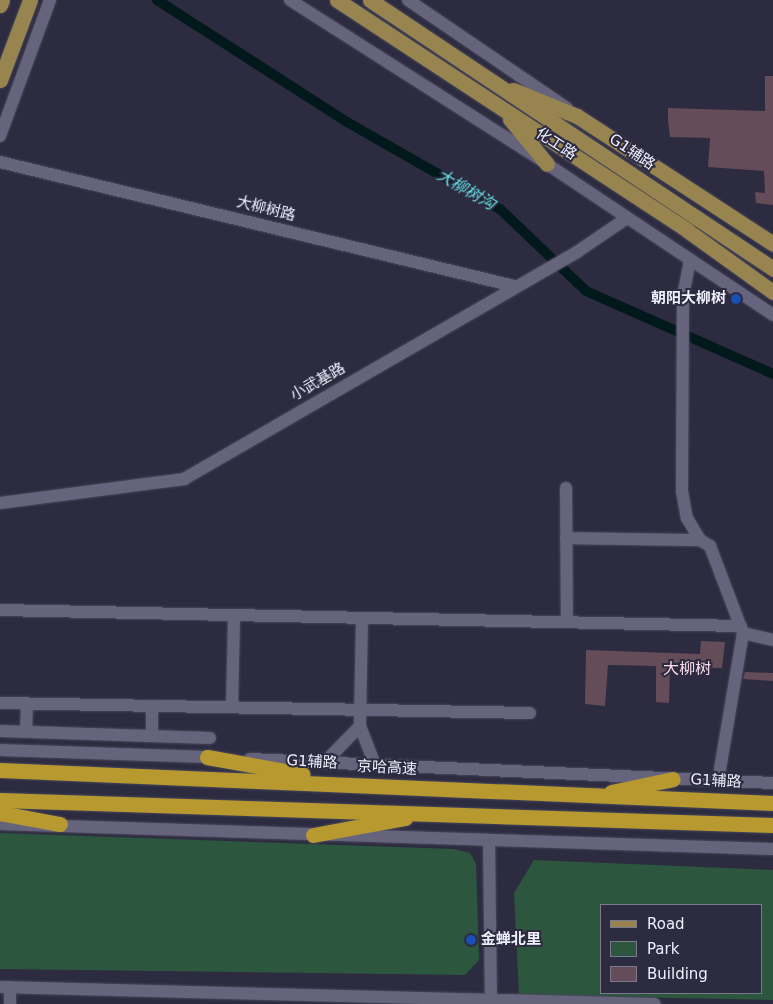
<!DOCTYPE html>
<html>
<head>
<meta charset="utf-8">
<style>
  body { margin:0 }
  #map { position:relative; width:773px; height:1004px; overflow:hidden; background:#2d2b40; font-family:"DejaVu Sans","Noto Sans SC",sans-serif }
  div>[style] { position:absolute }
  .green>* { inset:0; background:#2c563e }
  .canal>* { height:10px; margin:-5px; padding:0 5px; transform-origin:5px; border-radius:5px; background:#01191b }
  .building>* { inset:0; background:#644c59 }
  .roads { filter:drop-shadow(0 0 1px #49485a) drop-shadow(0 0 1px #49485a) }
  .minor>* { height:12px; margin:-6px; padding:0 6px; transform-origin:6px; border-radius:6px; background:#65647c }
  .major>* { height:15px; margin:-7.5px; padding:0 7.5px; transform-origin:7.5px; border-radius:7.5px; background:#97844e }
  .highway>* { height:15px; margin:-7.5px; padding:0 7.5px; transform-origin:7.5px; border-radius:7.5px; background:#b89930 }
  .dots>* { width:14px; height:14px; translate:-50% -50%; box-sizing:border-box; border:2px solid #2d2b40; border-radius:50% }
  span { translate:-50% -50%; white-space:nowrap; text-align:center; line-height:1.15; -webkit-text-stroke:4px #2d2b40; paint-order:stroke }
  .street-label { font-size:15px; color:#efeffd }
  .poi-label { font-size:15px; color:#efeffd; font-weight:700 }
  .right { translate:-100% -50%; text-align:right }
  .left { translate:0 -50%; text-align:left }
  .water-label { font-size:16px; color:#64dee4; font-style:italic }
  .neighbourhood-label { font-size:16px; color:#fbdae7 }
  .legend { position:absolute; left:600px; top:904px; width:162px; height:90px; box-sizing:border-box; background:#2d2b40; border:1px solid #7b798c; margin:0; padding:6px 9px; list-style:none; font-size:15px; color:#efeffd }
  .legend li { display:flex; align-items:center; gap:10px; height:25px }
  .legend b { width:25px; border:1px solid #7b798c }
</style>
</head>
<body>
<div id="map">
  <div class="green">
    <div style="clip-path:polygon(0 833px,454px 849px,470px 853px,476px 864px,479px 960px,465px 975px,0 969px)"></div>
    <div style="clip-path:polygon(evenodd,534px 860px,773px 870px,773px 1000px,519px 995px,514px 893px,534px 860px,602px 905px,762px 905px,762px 993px,602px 993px,602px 905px)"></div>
  </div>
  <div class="canal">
    <div style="left:157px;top:0;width:226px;rotate:32.7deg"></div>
    <div style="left:347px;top:122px;width:177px;rotate:29.7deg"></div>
    <div style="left:501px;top:210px;width:117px;rotate:43.6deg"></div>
    <div style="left:586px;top:291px;width:205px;rotate:23.9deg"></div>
  </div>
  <div class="building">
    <div style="clip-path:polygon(765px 76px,773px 76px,773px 205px,756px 203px,755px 192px,765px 193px,764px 171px,708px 167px,710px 138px,670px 137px,668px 120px,668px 108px,765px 111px)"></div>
    <div style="clip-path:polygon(701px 641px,725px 642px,722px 668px,670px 667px,669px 703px,656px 702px,656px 666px,608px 665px,605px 706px,585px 704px,586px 650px,700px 654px)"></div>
    <div style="clip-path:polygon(745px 672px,773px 673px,773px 681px,743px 679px)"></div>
  </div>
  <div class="roads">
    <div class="minor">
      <div style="left:290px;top:0;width:305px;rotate:32.5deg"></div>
      <div style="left:547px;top:164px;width:272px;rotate:33.7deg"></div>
      <div style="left:408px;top:0;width:192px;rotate:34.2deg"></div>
      <div style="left:0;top:136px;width:145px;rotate:-69.8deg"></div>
      <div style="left:0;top:162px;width:529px;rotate:13.56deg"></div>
      <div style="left:690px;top:260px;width:37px;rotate:101deg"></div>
      <div style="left:683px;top:296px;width:195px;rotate:90.3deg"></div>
      <div style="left:682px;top:491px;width:27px;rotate:80deg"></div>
      <div style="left:687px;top:518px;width:26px;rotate:59deg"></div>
      <div style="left:700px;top:540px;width:12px;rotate:31deg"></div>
      <div style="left:710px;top:546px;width:93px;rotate:69.2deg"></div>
      <div style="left:743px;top:633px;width:150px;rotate:99.6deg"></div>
      <div style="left:566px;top:488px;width:134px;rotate:89.6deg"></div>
      <div style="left:0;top:503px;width:186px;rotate:-7.4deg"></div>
      <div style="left:184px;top:479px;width:454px;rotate:-30deg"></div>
      <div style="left:577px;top:252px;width:60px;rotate:-34.2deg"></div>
      <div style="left:566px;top:538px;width:134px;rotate:0.9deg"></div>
      <div style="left:0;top:610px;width:741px;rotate:1.24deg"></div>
      <div style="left:362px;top:618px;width:108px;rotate:91.1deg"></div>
      <div style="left:360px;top:726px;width:42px;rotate:69deg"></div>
      <div style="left:743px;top:633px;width:31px;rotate:13deg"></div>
      <div style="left:0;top:703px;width:530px;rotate:1.08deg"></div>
      <div style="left:152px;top:706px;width:30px;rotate:90deg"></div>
      <div style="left:232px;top:707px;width:91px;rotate:-88.7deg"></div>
      <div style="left:0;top:731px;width:210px;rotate:1.9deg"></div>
      <div style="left:26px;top:732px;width:29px;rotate:-88deg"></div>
      <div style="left:0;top:750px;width:215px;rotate:1.9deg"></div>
      <div style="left:250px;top:759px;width:524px;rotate:2.63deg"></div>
      <div style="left:324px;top:763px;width:52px;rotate:-45.8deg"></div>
      <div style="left:0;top:824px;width:773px;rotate:1.85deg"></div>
      <div style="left:489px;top:840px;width:164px;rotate:89.3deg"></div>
      <div style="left:0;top:987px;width:655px;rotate:1.49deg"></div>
      <div style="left:10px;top:1004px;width:17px;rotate:-90deg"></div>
    </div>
    <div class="major">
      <div style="left:337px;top:0;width:420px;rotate:33.3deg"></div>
      <div style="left:688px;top:231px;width:105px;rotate:35.7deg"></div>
      <div style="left:370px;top:0;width:485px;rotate:33.7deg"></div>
      <div style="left:0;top:5px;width:5px;rotate:-68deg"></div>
      <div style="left:0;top:80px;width:85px;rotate:-69.4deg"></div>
      <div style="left:513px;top:90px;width:69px;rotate:22.1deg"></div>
      <div style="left:577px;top:116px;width:234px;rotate:33.1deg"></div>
      <div style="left:510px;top:119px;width:58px;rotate:50.6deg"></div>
    </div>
    <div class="highway">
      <div style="left:207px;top:757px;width:97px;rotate:10.1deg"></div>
      <div style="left:0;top:770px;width:774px;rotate:2.44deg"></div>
      <div style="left:611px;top:792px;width:63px;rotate:-11.8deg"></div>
      <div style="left:0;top:800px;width:773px;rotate:1.85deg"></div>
      <div style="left:0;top:813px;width:61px;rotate:10.4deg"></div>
      <div style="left:313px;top:835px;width:94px;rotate:-10.5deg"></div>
    </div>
  </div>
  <div class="dots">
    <div style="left:736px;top:299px;background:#1a4fb4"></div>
    <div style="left:471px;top:940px;background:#1a4fb4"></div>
  </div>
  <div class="street-label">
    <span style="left:556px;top:144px;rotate:33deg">化工路</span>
    <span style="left:632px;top:152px;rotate:34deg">G1辅路</span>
    <span style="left:266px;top:209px;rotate:14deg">大柳树路</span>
    <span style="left:318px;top:382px;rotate:-30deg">小武基路</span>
    <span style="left:312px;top:762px;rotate:3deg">G1辅路</span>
    <span style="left:387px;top:768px;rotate:3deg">京哈高速</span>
    <span style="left:716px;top:781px;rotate:3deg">G1辅路</span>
  </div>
  <div class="poi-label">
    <span class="right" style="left:726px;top:299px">朝阳大柳树</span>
    <span class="left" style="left:481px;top:940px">金蝉北里</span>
  </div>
  <div class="water-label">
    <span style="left:466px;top:190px;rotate:30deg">大柳树沟</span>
  </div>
  <div class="neighbourhood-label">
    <span style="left:687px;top:669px">大柳树</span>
  </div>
  <ul class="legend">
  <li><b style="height:6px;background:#97844e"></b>Road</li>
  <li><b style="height:14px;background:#2c563e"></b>Park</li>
  <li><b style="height:14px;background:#644c59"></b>Building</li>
  </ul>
</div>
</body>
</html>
